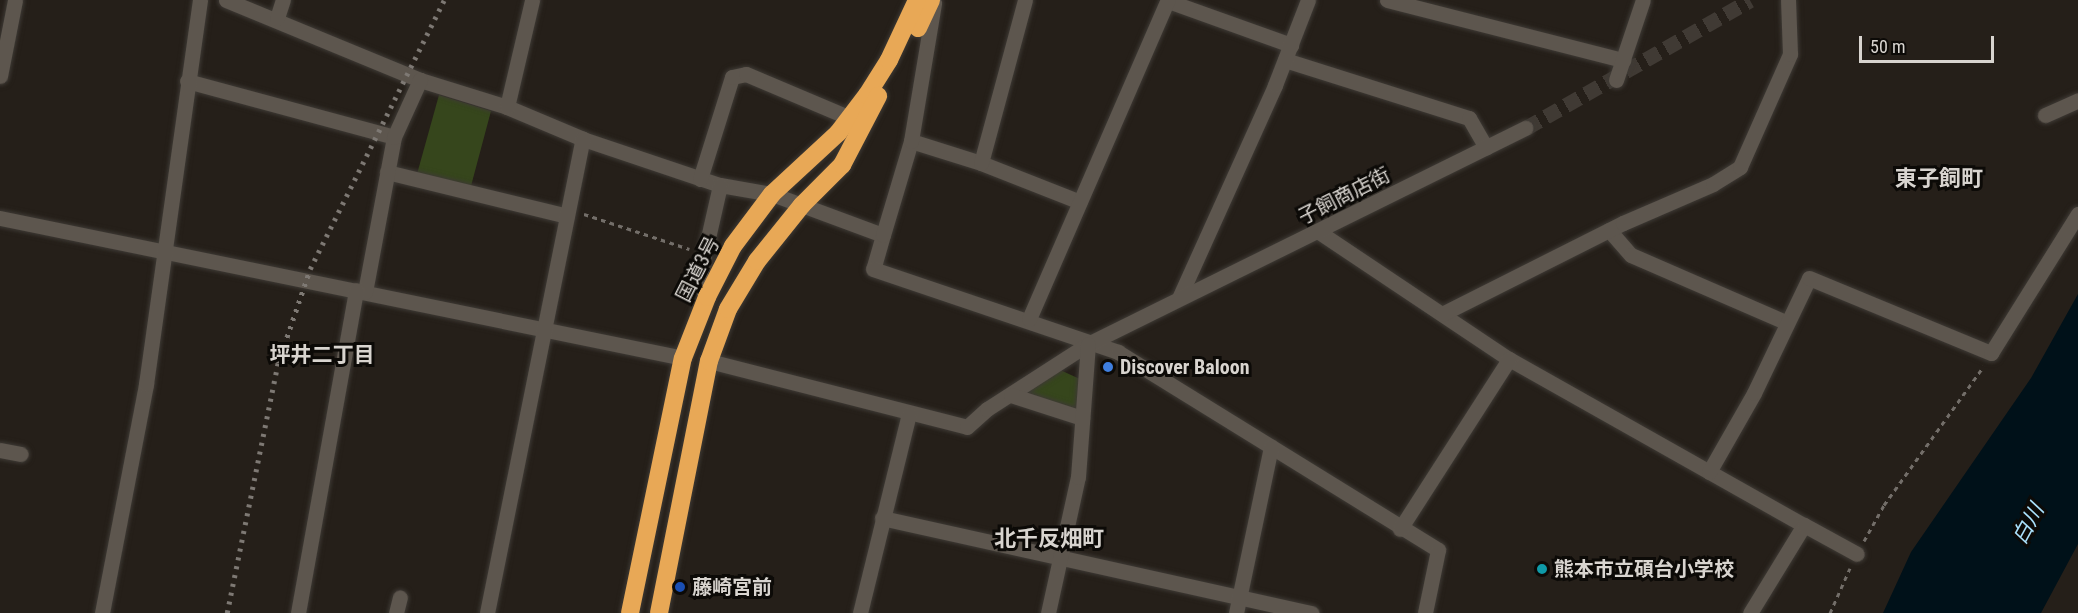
<!DOCTYPE html>
<html>
<head>
<meta charset="utf-8">
<style>
  body { margin:0 }
  #map { position:relative; width:2078px; height:613px; overflow:hidden; background:#251f19; font-family:"Roboto Condensed","Noto Sans JP",sans-serif }
  div>[style] { position:absolute }
  .green>* { inset:0; background:#36461c }
  .water>* { inset:0; background:#001119 }
  .minor-tunnel>* { height:15px; margin-top:-7.5px; transform-origin:0; background:repeating-linear-gradient(90deg,#403a34 0 15px,transparent 0 23px) }
  .path>* { height:3px; margin-top:-1.5px; transform-origin:0; background:repeating-linear-gradient(90deg,#736e69 0 4.5px,transparent 0 9px) }
  .roads { filter:drop-shadow(0 0 2px #3e3a35) drop-shadow(0 0 2px #3e3a35) }
  .minor>* { height:15px; margin:-7.5px; padding:0 7.5px; transform-origin:7.5px; border-radius:7.5px; background:#5d564e }
  .highway>* { height:18px; margin:-9px; padding:0 9px; transform-origin:9px; border-radius:9px; background:#e8a856 }
  .rail>* { height:4.5px; margin-top:-2.25px; transform-origin:0; background:repeating-linear-gradient(90deg,#7e7974 0 3px,transparent 0 9px) }
  .dots>* { width:16px; height:16px; translate:-50% -50%; box-sizing:border-box; border:3px solid #0c0a07; border-radius:50% }
  span { translate:-50% -50%; white-space:nowrap; text-align:center; line-height:1.15; -webkit-text-stroke:6px #0c0a07; paint-order:stroke }
  .street-label { font-size:20px; color:#d8d4cf }
  .poi-label { font-size:20px; color:#d8d4cf; font-weight:700 }
  .left { translate:0 -50%; text-align:left }
  .neighbourhood-label { font-size:21px; color:#d8d4cf; font-weight:700 }
  .water-label { font-size:21px; color:#aae1fc; font-style:italic }
  .quarter-label { font-size:22px; color:#d8d4cf; font-weight:700 }
  .scale { position:absolute; left:1859px; top:36px; width:135px; height:27px; box-sizing:border-box; border:3px solid #d8d4cf; border-top:0; padding-left:8px; font-size:18px; line-height:21px; white-space:nowrap; color:#d8d4cf; -webkit-text-stroke:4px #0c0a07; paint-order:stroke }
</style>
</head>
<body>
<div id="map">
  <div class="green">
    <div style="clip-path:polygon(439px 95px,491px 111px,471px 186px,417px 174px)"></div>
    <div style="clip-path:polygon(1058px 369px,1082px 380px,1080px 412px,1025px 394px)"></div>
  </div>
  <div class="water">
    <div style="clip-path:polygon(2078px 294px,2078px 544px,2041px 613px,1883px 613px,1911px 552px,2031px 378px)"></div>
  </div>
  <div class="minor-tunnel">
    <div style="left:1526px;top:128px;width:258px;rotate:-29.7deg"></div>
  </div>
  <div class="path">
    <div style="left:584px;top:214px;width:111px;rotate:18.4deg"></div>
    <div style="left:1864px;top:541px;width:41px;rotate:-60.9deg"></div>
    <div style="left:1884px;top:505px;width:171px;rotate:-54.3deg"></div>
    <div style="left:1830px;top:613px;width:49px;rotate:-66deg"></div>
  </div>
  <div class="roads">
    <div class="minor">
      <div style="left:226px;top:0;width:210px;rotate:22.4deg"></div>
      <div style="left:420px;top:80px;width:91px;rotate:17.2deg"></div>
      <div style="left:507px;top:107px;width:82px;rotate:22.8deg"></div>
      <div style="left:583px;top:139px;width:145px;rotate:18.6deg"></div>
      <div style="left:720px;top:185px;width:53px;rotate:9.8deg"></div>
      <div style="left:772px;top:194px;width:118px;rotate:20.3deg"></div>
      <div style="left:883px;top:235px;width:35px;rotate:106deg"></div>
      <div style="left:873px;top:269px;width:259px;rotate:18.7deg"></div>
      <div style="left:1118px;top:352px;width:376px;rotate:31.7deg"></div>
      <div style="left:1438px;top:550px;width:64px;rotate:101.7deg"></div>
      <div style="left:1387px;top:0;width:244px;rotate:14.3deg"></div>
      <div style="left:1168px;top:1px;width:131px;rotate:19.7deg"></div>
      <div style="left:277px;top:18px;width:19px;rotate:-72deg"></div>
      <div style="left:1285px;top:60px;width:193px;rotate:17.5deg"></div>
      <div style="left:1469px;top:118px;width:34px;rotate:60deg"></div>
      <div style="left:0;top:76px;width:77px;rotate:-78.8deg"></div>
      <div style="left:1616px;top:80px;width:84px;rotate:-71.4deg"></div>
      <div style="left:187px;top:81px;width:214px;rotate:15.1deg"></div>
      <div style="left:507px;top:107px;width:110px;rotate:-76.8deg"></div>
      <div style="left:2045px;top:115px;width:36px;rotate:-24deg"></div>
      <div style="left:911px;top:141px;width:73px;rotate:17.4deg"></div>
      <div style="left:981px;top:163px;width:106px;rotate:21.5deg"></div>
      <div style="left:981px;top:163px;width:169px;rotate:-74.9deg"></div>
      <div style="left:387px;top:172px;width:185px;rotate:13.7deg"></div>
      <div style="left:700px;top:179px;width:107px;rotate:-72.6deg"></div>
      <div style="left:732px;top:77px;width:14px;rotate:-12deg"></div>
      <div style="left:746px;top:74px;width:113px;rotate:22.9deg"></div>
      <div style="left:0;top:218px;width:697px;rotate:11.58deg"></div>
      <div style="left:1609px;top:230px;width:33px;rotate:49deg"></div>
      <div style="left:1631px;top:255px;width:168px;rotate:23.5deg"></div>
      <div style="left:1319px;top:232px;width:229px;rotate:33.8deg"></div>
      <div style="left:1509px;top:359px;width:338px;rotate:29.4deg"></div>
      <div style="left:1804px;top:525px;width:103px;rotate:121.5deg"></div>
      <div style="left:883px;top:235px;width:98px;rotate:-73.4deg"></div>
      <div style="left:911px;top:141px;width:140px;rotate:-80.5deg"></div>
      <div style="left:365px;top:292px;width:158px;rotate:-79.4deg"></div>
      <div style="left:394px;top:137px;width:63px;rotate:-65.5deg"></div>
      <div style="left:707px;top:297px;width:17px;rotate:-121deg"></div>
      <div style="left:698px;top:282px;width:99px;rotate:-77.2deg"></div>
      <div style="left:1179px;top:298px;width:234px;rotate:-65.7deg"></div>
      <div style="left:1275px;top:85px;width:91px;rotate:-68.8deg"></div>
      <div style="left:1442px;top:314px;width:203px;rotate:-26.7deg"></div>
      <div style="left:1623px;top:223px;width:98px;rotate:-23.4deg"></div>
      <div style="left:1713px;top:184px;width:32px;rotate:-32deg"></div>
      <div style="left:1740px;top:167px;width:124px;rotate:-66.1deg"></div>
      <div style="left:1790px;top:54px;width:54px;rotate:-92.1deg"></div>
      <div style="left:1029px;top:319px;width:348px;rotate:-66.5deg"></div>
      <div style="left:709px;top:361px;width:266px;rotate:14.3deg"></div>
      <div style="left:967px;top:427px;width:27px;rotate:-42deg"></div>
      <div style="left:987px;top:409px;width:120px;rotate:-32.8deg"></div>
      <div style="left:1088px;top:344px;width:488px;rotate:-26.3deg"></div>
      <div style="left:1011px;top:395px;width:75px;rotate:17.9deg"></div>
      <div style="left:0;top:450px;width:21px;rotate:11deg"></div>
      <div style="left:1709px;top:472px;width:91px;rotate:-60.3deg"></div>
      <div style="left:1754px;top:393px;width:127px;rotate:-64.4deg"></div>
      <div style="left:1809px;top:278px;width:197px;rotate:22.4deg"></div>
      <div style="left:1991px;top:353px;width:164px;rotate:-58deg"></div>
      <div style="left:882px;top:518px;width:440px;rotate:12.5deg"></div>
      <div style="left:1804px;top:525px;width:60px;rotate:28.7deg"></div>
      <div style="left:1400px;top:529px;width:202px;rotate:-57.3deg"></div>
      <div style="left:102px;top:613px;width:233px;rotate:-79.1deg"></div>
      <div style="left:146px;top:384px;width:388px;rotate:-82deg"></div>
      <div style="left:298px;top:613px;width:328px;rotate:-79.8deg"></div>
      <div style="left:396px;top:613px;width:16px;rotate:-76deg"></div>
      <div style="left:487px;top:613px;width:484px;rotate:-78.6deg"></div>
      <div style="left:860px;top:613px;width:205px;rotate:-76.2deg"></div>
      <div style="left:1048px;top:613px;width:139px;rotate:-77.6deg"></div>
      <div style="left:1078px;top:477px;width:133px;rotate:-85.7deg"></div>
      <div style="left:1236px;top:613px;width:170px;rotate:-78.1deg"></div>
    </div>
    <div class="highway">
      <div style="left:918px;top:28px;width:31px;rotate:-65deg"></div>
      <div style="left:630px;top:613px;width:260px;rotate:-78.3deg"></div>
      <div style="left:683px;top:358px;width:66px;rotate:-68.5deg"></div>
      <div style="left:707px;top:297px;width:57px;rotate:-63deg"></div>
      <div style="left:733px;top:246px;width:65px;rotate:-53.1deg"></div>
      <div style="left:772px;top:194px;width:90px;rotate:-42.7deg"></div>
      <div style="left:838px;top:133px;width:48px;rotate:-52.7deg"></div>
      <div style="left:867px;top:95px;width:41px;rotate:-57.8deg"></div>
      <div style="left:889px;top:60px;width:66px;rotate:-65deg"></div>
      <div style="left:659px;top:613px;width:257px;rotate:-78.8deg"></div>
      <div style="left:709px;top:361px;width:55px;rotate:-69.9deg"></div>
      <div style="left:728px;top:309px;width:56px;rotate:-58.9deg"></div>
      <div style="left:757px;top:261px;width:72px;rotate:-51.2deg"></div>
      <div style="left:802px;top:205px;width:57px;rotate:-45deg"></div>
      <div style="left:842px;top:165px;width:78px;rotate:-62.4deg"></div>
    </div>
  </div>
  <div class="rail">
    <div style="left:227px;top:613px;width:255px;rotate:-78.5deg"></div>
    <div style="left:278px;top:363px;width:99px;rotate:-71.2deg"></div>
    <div style="left:310px;top:269px;width:301px;rotate:-63.5deg"></div>
  </div>
  <div class="dots">
    <div style="left:1108px;top:367px;background:#3f7fe0"></div>
    <div style="left:1542px;top:569px;background:#0f9aa8"></div>
    <div style="left:680px;top:587px;background:#1a4fb4"></div>
  </div>
  <div class="street-label">
    <span style="left:1344px;top:196px;rotate:-27deg">子飼商店街</span>
    <span style="left:698px;top:269px;rotate:-63deg">国道3号</span>
  </div>
  <div class="poi-label">
    <span class="left" style="left:1120px;top:367px">Discover Baloon</span>
    <span class="left" style="left:1554px;top:569px">熊本市立碩台小学校</span>
    <span class="left" style="left:692px;top:587px">藤崎宮前</span>
  </div>
  <div class="neighbourhood-label">
    <span style="left:322px;top:355px">坪井二丁目</span>
  </div>
  <div class="water-label">
    <span style="left:2028px;top:524px;rotate:-61deg">白川</span>
  </div>
  <div class="quarter-label">
    <span style="left:1939px;top:179px">東子飼町</span>
    <span style="left:1049px;top:539px">北千反畑町</span>
  </div>
  <div class="scale">50 m</div>
</div>
</body>
</html>
